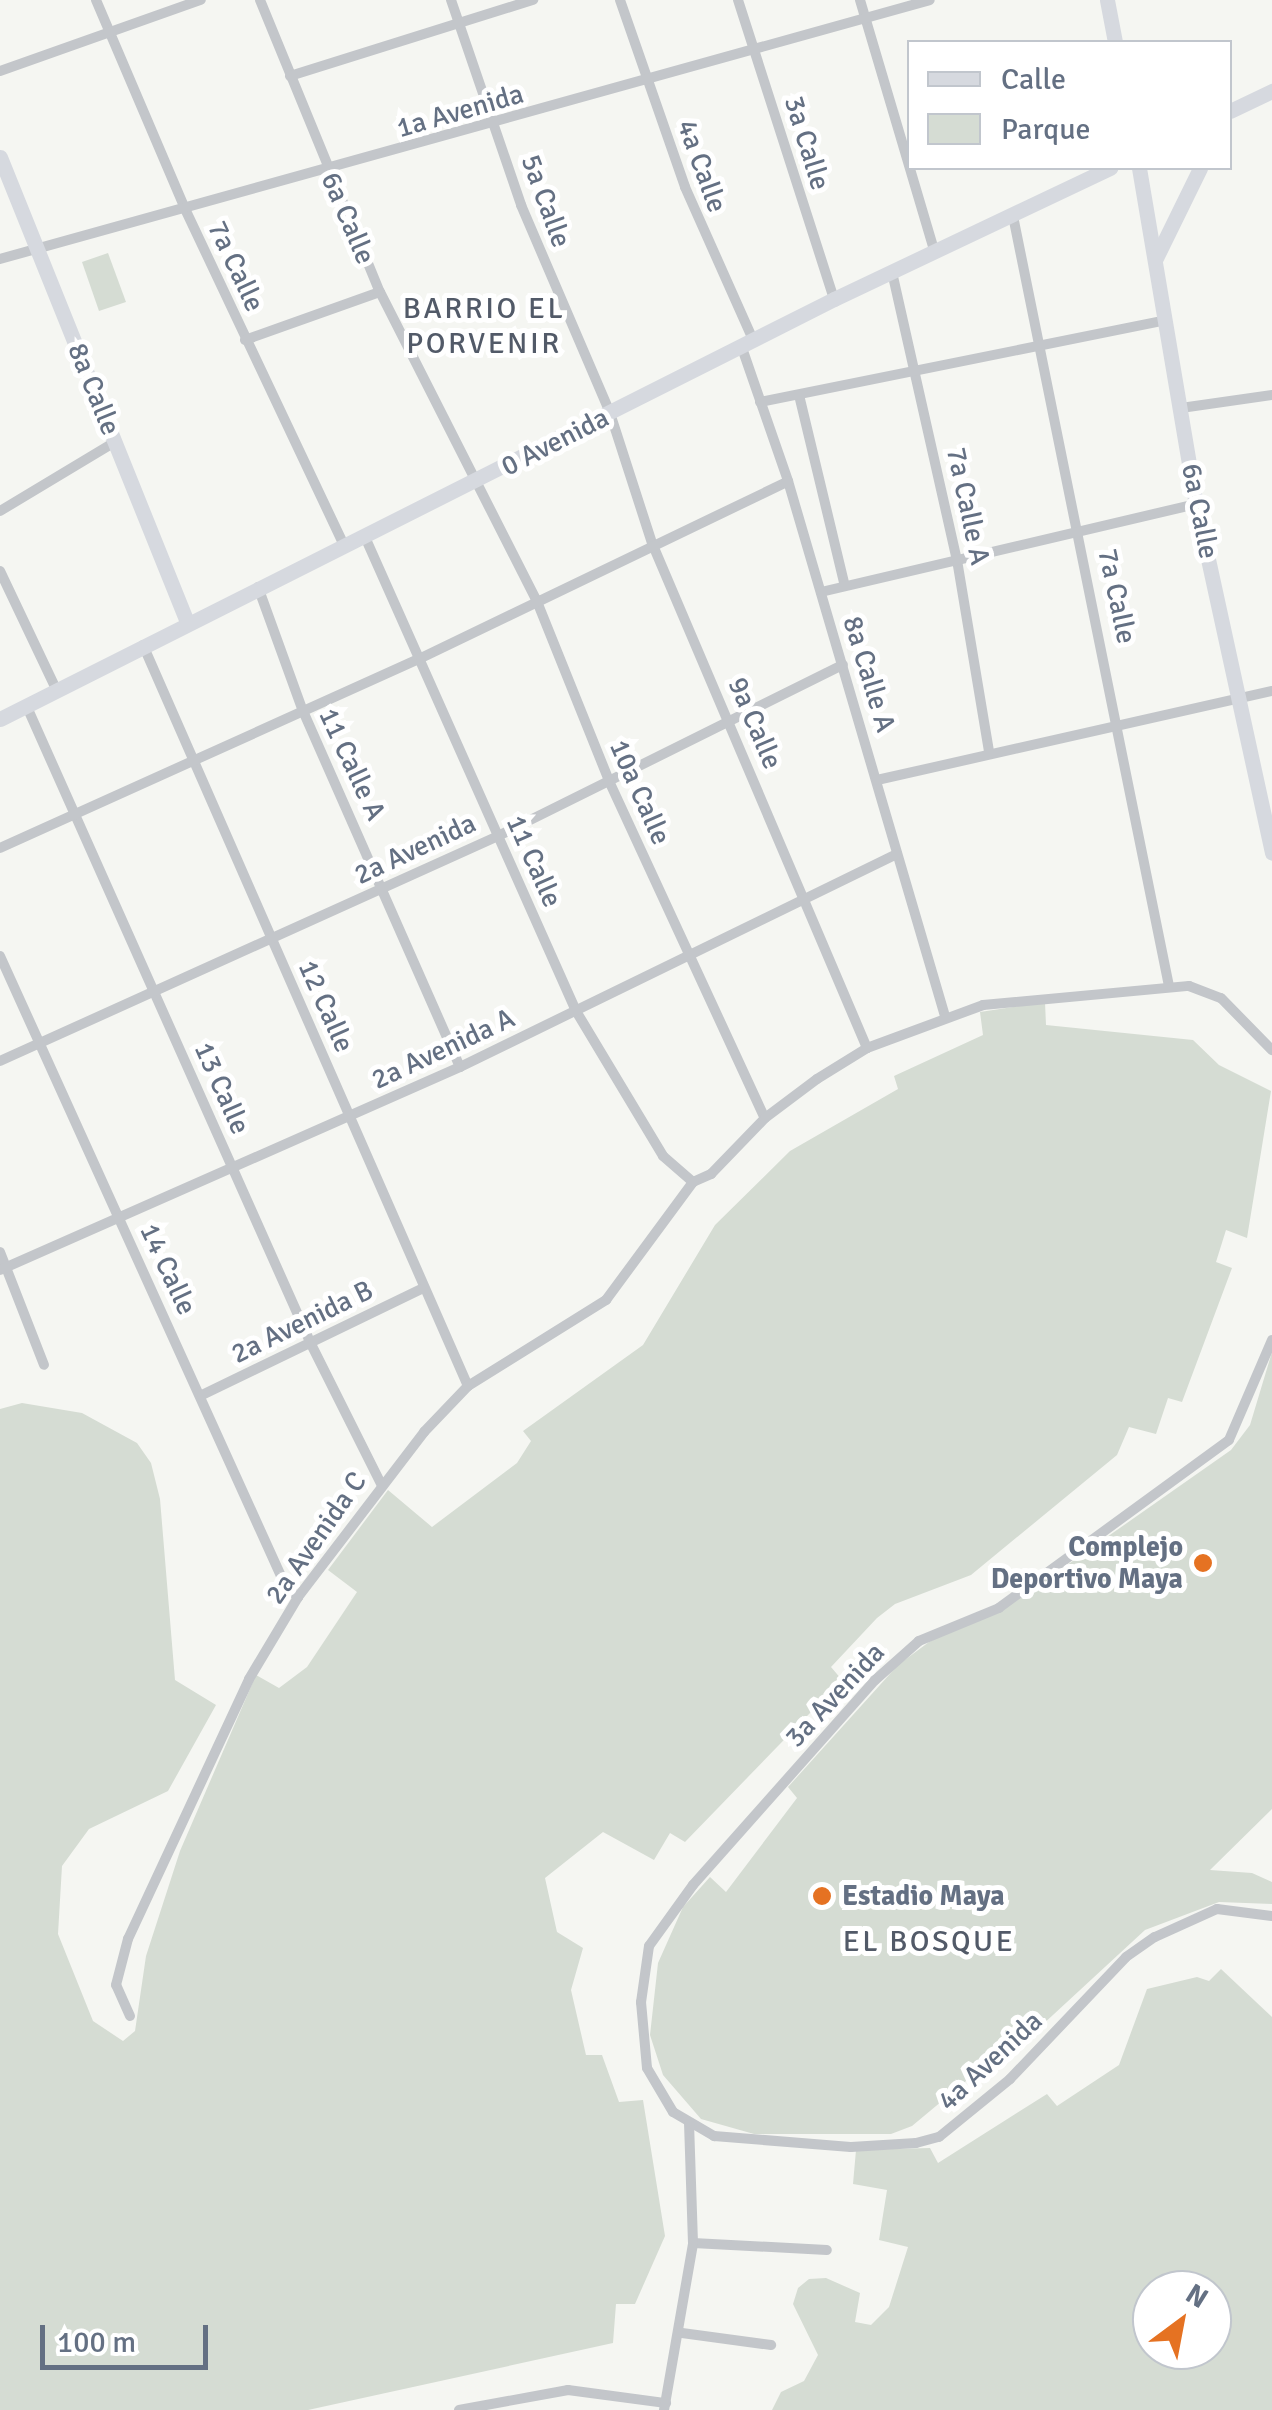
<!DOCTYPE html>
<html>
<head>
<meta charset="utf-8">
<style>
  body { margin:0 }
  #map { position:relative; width:1272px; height:2410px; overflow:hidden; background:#f5f6f2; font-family:Signika,sans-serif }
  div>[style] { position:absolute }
  .green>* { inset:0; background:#d5dcd3 }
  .street>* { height:10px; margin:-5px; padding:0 5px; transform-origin:5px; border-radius:5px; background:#c3c6ca }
  .secondary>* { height:15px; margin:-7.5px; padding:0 7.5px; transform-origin:7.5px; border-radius:7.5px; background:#d6d9df }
  .dots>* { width:28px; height:28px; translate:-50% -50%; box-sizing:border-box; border:5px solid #fff; border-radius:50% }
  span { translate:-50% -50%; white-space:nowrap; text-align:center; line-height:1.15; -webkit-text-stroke:10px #fff; paint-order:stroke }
  .street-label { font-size:28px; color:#647083 }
  .poi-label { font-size:28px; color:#647083; font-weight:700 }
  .right { translate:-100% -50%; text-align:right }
  .left { translate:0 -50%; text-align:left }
  .neighbourhood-label { font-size:30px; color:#525a68; letter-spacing:2.5px }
  .legend { position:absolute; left:907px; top:40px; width:325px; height:130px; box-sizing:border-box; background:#fff; border:2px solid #c1c6cd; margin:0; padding:12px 18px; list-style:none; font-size:30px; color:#647083 }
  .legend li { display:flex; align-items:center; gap:20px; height:50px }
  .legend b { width:50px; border:2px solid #c1c6cd }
  .north { position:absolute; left:1132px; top:2270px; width:100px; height:100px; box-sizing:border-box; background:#fff; border:2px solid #c1c6cd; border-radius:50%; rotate:32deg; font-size:28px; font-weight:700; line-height:40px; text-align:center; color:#647083 }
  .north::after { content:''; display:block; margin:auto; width:35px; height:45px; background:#e57222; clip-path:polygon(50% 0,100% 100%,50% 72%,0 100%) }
  .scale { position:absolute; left:40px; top:2325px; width:168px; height:45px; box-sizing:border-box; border:5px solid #647083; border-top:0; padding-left:12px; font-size:30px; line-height:35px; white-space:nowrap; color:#647083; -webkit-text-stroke:8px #fff; paint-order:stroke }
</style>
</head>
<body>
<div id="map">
  <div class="green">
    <div style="clip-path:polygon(108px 253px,126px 302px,99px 311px,82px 262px)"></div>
    <div style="clip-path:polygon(1045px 1002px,1046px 1025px,1193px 1040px,1219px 1065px,1271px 1091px,1247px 1238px,1226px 1230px,1216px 1262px,1232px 1268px,1182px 1402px,1168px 1398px,1156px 1434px,1129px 1427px,1117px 1455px,971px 1575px,895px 1604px,877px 1618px,831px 1667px,842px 1680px,685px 1842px,670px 1833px,654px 1860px,603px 1832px,545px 1878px,557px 1932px,583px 1948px,571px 1990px,586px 2055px,602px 2055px,619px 2102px,643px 2100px,665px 2236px,635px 2304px,616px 2304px,613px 2343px,308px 2410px,0 2410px,0 1409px,22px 1403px,82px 1413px,137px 1443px,151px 1463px,160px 1499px,175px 1680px,216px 1705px,168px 1791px,89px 1829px,62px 1866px,58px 1934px,93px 2021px,123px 2041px,135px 2031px,146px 1956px,180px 1851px,256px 1675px,279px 1688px,307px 1667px,357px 1592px,328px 1570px,388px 1490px,432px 1527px,517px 1463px,531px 1441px,523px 1431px,643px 1345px,715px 1225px,790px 1151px,898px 1089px,894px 1076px,983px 1035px,980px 1012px)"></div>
    <div style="clip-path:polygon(1272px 1352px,1272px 1809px,1210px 1870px,1252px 1873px,1272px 1882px,1272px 1904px,1219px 1902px,1145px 1930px,1014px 2051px,996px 2056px,912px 2126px,891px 2134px,754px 2134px,701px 2119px,663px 2075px,650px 2035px,658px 1963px,683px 1907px,710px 1877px,726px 1892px,797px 1798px,788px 1787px,898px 1665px,929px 1642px,1040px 1584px,1231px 1450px,1250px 1425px)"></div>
    <div style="clip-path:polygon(evenodd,1221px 1969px,1272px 2017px,1272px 2410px,772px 2410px,781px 2392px,804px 2381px,818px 2355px,793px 2304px,798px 2288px,809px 2279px,826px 2278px,860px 2293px,855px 2322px,871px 2325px,889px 2307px,908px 2247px,879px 2240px,887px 2190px,853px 2184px,856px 2150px,930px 2148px,938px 2163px,1047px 2094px,1057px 2106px,1119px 2065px,1147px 1989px,1197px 1977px,1209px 1981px,1221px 1969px,1152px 2290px,1212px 2290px,1212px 2350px,1152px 2350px,1152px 2290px)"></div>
  </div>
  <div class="street">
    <div style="left:96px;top:0;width:229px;rotate:66.9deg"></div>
    <div style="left:186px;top:211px;width:370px;rotate:64.7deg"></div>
    <div style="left:260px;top:0;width:316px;rotate:67.7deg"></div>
    <div style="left:380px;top:292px;width:344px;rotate:63.1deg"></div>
    <div style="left:536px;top:599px;width:196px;rotate:68.1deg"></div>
    <div style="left:609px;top:781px;width:371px;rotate:65.2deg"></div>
    <div style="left:451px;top:0;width:217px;rotate:71.1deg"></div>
    <div style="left:521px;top:205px;width:226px;rotate:66.8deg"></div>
    <div style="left:610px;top:413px;width:137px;rotate:72.1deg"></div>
    <div style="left:652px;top:543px;width:549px;rotate:66.94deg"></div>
    <div style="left:620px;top:0;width:198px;rotate:70.8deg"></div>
    <div style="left:685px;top:187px;width:170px;rotate:66deg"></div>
    <div style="left:738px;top:0;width:314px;rotate:72.2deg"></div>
    <div style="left:860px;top:0;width:264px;rotate:73.5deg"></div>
    <div style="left:0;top:71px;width:213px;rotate:-19.5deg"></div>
    <div style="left:290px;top:76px;width:255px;rotate:-17.4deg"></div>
    <div style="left:1013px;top:216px;width:786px;rotate:78.55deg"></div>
    <div style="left:0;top:259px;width:965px;rotate:-15.56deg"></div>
    <div style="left:892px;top:272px;width:295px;rotate:77.3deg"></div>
    <div style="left:957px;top:560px;width:195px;rotate:80.5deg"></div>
    <div style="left:245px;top:340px;width:143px;rotate:-19.6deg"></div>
    <div style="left:742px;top:348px;width:141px;rotate:70.9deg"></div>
    <div style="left:788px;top:481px;width:558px;rotate:73.65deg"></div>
    <div style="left:799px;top:395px;width:196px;rotate:76.5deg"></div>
    <div style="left:760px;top:402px;width:413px;rotate:-11.4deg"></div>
    <div style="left:1181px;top:408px;width:92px;rotate:-8.1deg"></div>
    <div style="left:0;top:511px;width:134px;rotate:-31deg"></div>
    <div style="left:365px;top:537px;width:519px;rotate:66deg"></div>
    <div style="left:576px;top:1011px;width:169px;rotate:59deg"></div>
    <div style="left:663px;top:1156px;width:40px;rotate:41deg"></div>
    <div style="left:0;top:571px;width:133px;rotate:64.6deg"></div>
    <div style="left:258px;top:587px;width:132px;rotate:70.1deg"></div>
    <div style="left:303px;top:711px;width:389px;rotate:66.2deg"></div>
    <div style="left:821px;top:592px;width:385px;rotate:-13.2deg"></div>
    <div style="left:143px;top:645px;width:809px;rotate:66.32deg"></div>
    <div style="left:27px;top:707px;width:697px;rotate:65.97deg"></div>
    <div style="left:311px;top:1344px;width:157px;rotate:63.4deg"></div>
    <div style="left:877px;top:780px;width:405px;rotate:-12.7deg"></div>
    <div style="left:0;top:848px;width:462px;rotate:-24.3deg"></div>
    <div style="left:421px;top:658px;width:407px;rotate:-25.7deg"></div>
    <div style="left:0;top:956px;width:691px;rotate:65.62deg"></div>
    <div style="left:285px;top:1585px;width:18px;rotate:43deg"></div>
    <div style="left:0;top:1061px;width:546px;rotate:-24.31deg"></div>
    <div style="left:498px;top:836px;width:385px;rotate:-26.4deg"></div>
    <div style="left:693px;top:1182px;width:20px;rotate:-24deg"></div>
    <div style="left:711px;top:1174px;width:78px;rotate:-46deg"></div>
    <div style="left:765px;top:1118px;width:65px;rotate:-36.9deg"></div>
    <div style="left:817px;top:1079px;width:59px;rotate:-31.8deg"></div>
    <div style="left:867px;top:1048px;width:124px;rotate:-20.3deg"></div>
    <div style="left:983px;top:1005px;width:207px;rotate:-5.3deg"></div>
    <div style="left:1189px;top:986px;width:34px;rotate:21deg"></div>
    <div style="left:1221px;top:998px;width:73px;rotate:45.6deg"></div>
    <div style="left:0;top:1252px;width:121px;rotate:68.7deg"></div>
    <div style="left:0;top:1270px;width:503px;rotate:-23.81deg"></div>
    <div style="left:460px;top:1067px;width:486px;rotate:-26deg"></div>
    <div style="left:1272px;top:1340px;width:109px;rotate:113.3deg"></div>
    <div style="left:1229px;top:1440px;width:285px;rotate:143.9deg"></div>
    <div style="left:999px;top:1608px;width:87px;rotate:157.6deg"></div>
    <div style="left:919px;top:1641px;width:59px;rotate:138.4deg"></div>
    <div style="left:875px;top:1680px;width:274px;rotate:131.6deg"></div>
    <div style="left:693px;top:1885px;width:75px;rotate:125.8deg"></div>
    <div style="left:649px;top:1946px;width:57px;rotate:98.1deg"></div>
    <div style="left:641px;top:2002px;width:66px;rotate:84.8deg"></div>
    <div style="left:647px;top:2068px;width:51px;rotate:59.4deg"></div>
    <div style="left:673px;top:2112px;width:48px;rotate:30.3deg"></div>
    <div style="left:714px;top:2136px;width:137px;rotate:4.6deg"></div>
    <div style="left:851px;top:2147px;width:65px;rotate:-3.5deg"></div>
    <div style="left:916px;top:2143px;width:24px;rotate:-15deg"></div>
    <div style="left:939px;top:2137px;width:92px;rotate:-39.2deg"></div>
    <div style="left:1010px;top:2079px;width:168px;rotate:-46.4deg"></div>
    <div style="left:1126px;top:1957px;width:35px;rotate:-35deg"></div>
    <div style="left:1155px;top:1937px;width:68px;rotate:-24.3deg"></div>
    <div style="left:1217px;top:1909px;width:55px;rotate:7.3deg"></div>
    <div style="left:202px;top:1395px;width:243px;rotate:-25.8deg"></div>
    <div style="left:130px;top:2016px;width:34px;rotate:-114deg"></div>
    <div style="left:116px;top:1985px;width:48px;rotate:-75.4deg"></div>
    <div style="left:128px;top:1939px;width:287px;rotate:-65deg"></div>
    <div style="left:249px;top:1679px;width:96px;rotate:-59.1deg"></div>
    <div style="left:298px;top:1597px;width:208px;rotate:-52.6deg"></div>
    <div style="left:424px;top:1432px;width:64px;rotate:-46.3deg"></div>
    <div style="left:468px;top:1386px;width:163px;rotate:-31.9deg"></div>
    <div style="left:606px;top:1300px;width:147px;rotate:-53.6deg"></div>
    <div style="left:693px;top:2243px;width:134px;rotate:3deg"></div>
    <div style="left:682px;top:2333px;width:90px;rotate:7.7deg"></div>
    <div style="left:459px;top:2410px;width:111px;rotate:-10.4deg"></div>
    <div style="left:568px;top:2390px;width:99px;rotate:7.6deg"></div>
    <div style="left:664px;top:2410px;width:169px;rotate:-80.1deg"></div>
    <div style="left:693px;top:2243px;width:119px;rotate:-91.9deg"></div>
  </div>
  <div class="secondary">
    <div style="left:1107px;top:0;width:43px;rotate:79.2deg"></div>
    <div style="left:1230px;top:111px;width:47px;rotate:-25.5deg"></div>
    <div style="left:0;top:157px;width:501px;rotate:68.09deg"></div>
    <div style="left:1139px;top:168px;width:341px;rotate:80.4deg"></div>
    <div style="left:1196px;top:504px;width:357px;rotate:77.7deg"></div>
    <div style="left:1156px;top:258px;width:100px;rotate:-63.9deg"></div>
    <div style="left:0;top:719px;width:934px;rotate:-26.73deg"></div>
    <div style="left:834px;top:299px;width:306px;rotate:-25.4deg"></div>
  </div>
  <div class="dots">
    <div style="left:1203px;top:1563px;background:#e57222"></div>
    <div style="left:822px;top:1896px;background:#e57222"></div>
  </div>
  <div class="street-label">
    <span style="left:460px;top:111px;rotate:-16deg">1a Avenida</span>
    <span style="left:807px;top:143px;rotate:73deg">3a Calle</span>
    <span style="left:702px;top:166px;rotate:70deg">4a Calle</span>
    <span style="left:546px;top:201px;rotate:70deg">5a Calle</span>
    <span style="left:348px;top:218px;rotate:67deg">6a Calle</span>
    <span style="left:236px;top:266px;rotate:65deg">7a Calle</span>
    <span style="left:94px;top:389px;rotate:68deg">8a Calle</span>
    <span style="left:555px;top:442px;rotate:-27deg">0 Avenida</span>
    <span style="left:968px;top:506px;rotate:78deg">7a Calle A</span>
    <span style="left:1200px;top:511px;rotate:79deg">6a Calle</span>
    <span style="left:1117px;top:596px;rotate:78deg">7a Calle</span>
    <span style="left:869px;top:674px;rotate:73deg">8a Calle A</span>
    <span style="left:755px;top:723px;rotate:67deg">9a Calle</span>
    <span style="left:352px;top:764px;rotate:65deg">11 Calle A</span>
    <span style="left:640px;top:792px;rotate:66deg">10a Calle</span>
    <span style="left:415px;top:849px;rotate:-25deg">2a Avenida</span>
    <span style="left:534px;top:861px;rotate:66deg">11 Calle</span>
    <span style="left:326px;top:1006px;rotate:66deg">12 Calle</span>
    <span style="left:443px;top:1049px;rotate:-25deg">2a Avenida A</span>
    <span style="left:222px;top:1088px;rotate:66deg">13 Calle</span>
    <span style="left:168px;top:1269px;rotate:65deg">14 Calle</span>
    <span style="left:302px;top:1322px;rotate:-26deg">2a Avenida B</span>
    <span style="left:316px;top:1538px;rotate:-55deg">2a Avenida C</span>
    <span style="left:835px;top:1695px;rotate:-47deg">3a Avenida</span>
    <span style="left:990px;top:2061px;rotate:-43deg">4a Avenida</span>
  </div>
  <div class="poi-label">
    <span class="right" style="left:1183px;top:1563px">Complejo<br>Deportivo Maya</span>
    <span class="left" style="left:842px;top:1896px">Estadio Maya</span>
  </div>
  <div class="neighbourhood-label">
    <span style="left:484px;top:326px">BARRIO EL<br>PORVENIR</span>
    <span style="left:929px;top:1942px">EL BOSQUE</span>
  </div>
  <ul class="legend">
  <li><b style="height:12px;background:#d6d9df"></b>Calle</li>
  <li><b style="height:28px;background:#d5dcd3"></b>Parque</li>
  </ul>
  <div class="north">N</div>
  <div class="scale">100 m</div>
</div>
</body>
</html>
